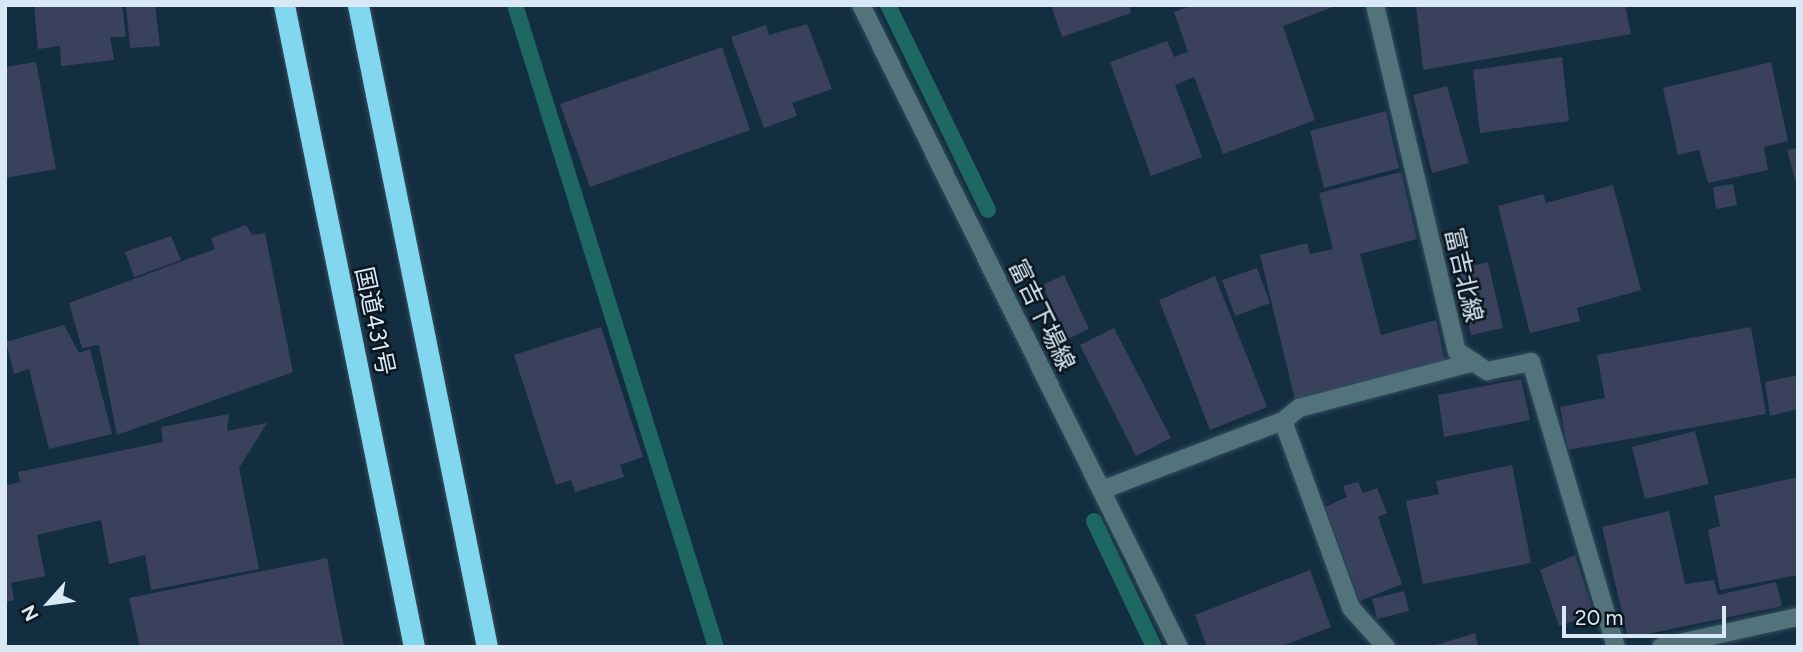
<!DOCTYPE html>
<html>
<head>
<meta charset="utf-8">
<style>
  body { margin:0 }
  #map { position:relative; width:1803px; height:652px; overflow:hidden; background:#142e41; font-family:Figtree,"Noto Sans JP",sans-serif }
  div>[style] { position:absolute }
  .stream>* { height:16px; margin:-8px; padding:0 8px; transform-origin:8px; border-radius:8px; background:#1d6863 }
  .building>* { inset:0; background:#39415d }
  .roads { filter:drop-shadow(0 0 2px #344c5e) drop-shadow(0 0 2px #344c5e) }
  .minor>* { height:18px; margin:-9px; padding:0 9px; transform-origin:9px; border-radius:9px; background:#52737c }
  .highway>* { height:21px; margin:-10.5px; padding:0 10.5px; transform-origin:10.5px; border-radius:10.5px; background:#80d7ee }
  span { translate:-50% -50%; white-space:nowrap; text-align:center; line-height:1.15; -webkit-text-stroke:5px #0a151e; paint-order:stroke }
  .street-label { font-size:24px; color:#d9e8f5 }
  .frame { position:absolute; inset:0; border:7px solid #d9e8f5; pointer-events:none }
  .north { position:absolute; left:14px; top:568px; width:70px; height:70px; -webkit-text-stroke:5px #0a151e; paint-order:stroke; rotate:242deg; font-size:19px; font-weight:700; line-height:28px; text-align:center; color:#d9e8f5 }
  .north::after { content:''; display:block; margin:auto; width:24px; height:32px; background:#d9e8f5; clip-path:polygon(50% 0,100% 100%,50% 72%,0 100%) }
  .scale { position:absolute; left:1562px; top:606px; width:164px; height:32px; box-sizing:border-box; border:4px solid #d9e8f5; border-top:0; padding-left:9px; font-size:21px; line-height:24px; white-space:nowrap; color:#d9e8f5; -webkit-text-stroke:5px #0a151e; paint-order:stroke }
</style>
</head>
<body>
<div id="map">
  <div class="stream">
    <div style="left:515px;top:5px;width:673px;rotate:72.62deg"></div>
    <div style="left:888px;top:5px;width:228px;rotate:64deg"></div>
    <div style="left:1094px;top:521px;width:140px;rotate:64.5deg"></div>
  </div>
  <div class="building">
    <div style="clip-path:polygon(34px 5px,122px 5px,126px 37px,110px 37px,114px 60px,61px 66px,60px 46px,38px 49px)"></div>
    <div style="clip-path:polygon(126px 5px,155px 5px,160px 46px,130px 48px)"></div>
    <div style="clip-path:polygon(1051px 5px,1129px 5px,1131px 13px,1062px 37px)"></div>
    <div style="clip-path:polygon(1192px 5px,1338px 5px,1283px 26px,1315px 120px,1223px 154px,1194px 77px,1175px 85px,1202px 157px,1151px 176px,1110px 62px,1167px 41px,1174px 57px,1188px 52px,1174px 12px)"></div>
    <div style="clip-path:polygon(1416px 5px,1625px 5px,1631px 34px,1423px 70px)"></div>
    <div style="clip-path:polygon(807px 24px,832px 89px,792px 103px,797px 116px,764px 128px,731px 37px,766px 25px,769px 35px)"></div>
    <div style="clip-path:polygon(722px 47px,750px 130px,590px 187px,560px 104px)"></div>
    <div style="clip-path:polygon(1562px 57px,1569px 121px,1480px 133px,1473px 70px)"></div>
    <div style="clip-path:polygon(36px 62px,56px 169px,5px 178px,5px 67px)"></div>
    <div style="clip-path:polygon(1771px 62px,1788px 141px,1764px 147px,1768px 170px,1708px 183px,1699px 150px,1678px 155px,1663px 88px)"></div>
    <div style="clip-path:polygon(1447px 86px,1469px 163px,1432px 173px,1413px 95px)"></div>
    <div style="clip-path:polygon(1386px 111px,1399px 168px,1324px 188px,1310px 131px)"></div>
    <div style="clip-path:polygon(1798px 148px,1798px 185px,1797px 186px,1787px 150px)"></div>
    <div style="clip-path:polygon(1401px 172px,1417px 239px,1360px 254px,1381px 335px,1436px 320px,1445px 361px,1295px 400px,1260px 255px,1307px 243px,1310px 254px,1333px 249px,1319px 193px)"></div>
    <div style="clip-path:polygon(1733px 184px,1737px 205px,1716px 209px,1713px 187px)"></div>
    <div style="clip-path:polygon(1613px 185px,1641px 290px,1577px 308px,1580px 321px,1530px 333px,1498px 206px,1543px 194px,1546px 203px)"></div>
    <div style="clip-path:polygon(246px 225px,252px 235px,265px 233px,293px 372px,117px 435px,99px 345px,82px 348px,69px 303px,215px 249px,211px 238px)"></div>
    <div style="clip-path:polygon(171px 236px,181px 260px,134px 277px,125px 252px)"></div>
    <div style="clip-path:polygon(1488px 262px,1503px 328px,1471px 335px,1456px 270px)"></div>
    <div style="clip-path:polygon(1257px 268px,1270px 303px,1235px 316px,1222px 280px)"></div>
    <div style="clip-path:polygon(1064px 275px,1089px 329px,1068px 339px,1042px 285px)"></div>
    <div style="clip-path:polygon(1215px 276px,1267px 407px,1210px 430px,1159px 300px)"></div>
    <div style="clip-path:polygon(64px 325px,79px 353px,90px 349px,112px 434px,49px 449px,29px 369px,14px 374px,6px 342px)"></div>
    <div style="clip-path:polygon(601px 327px,643px 457px,620px 465px,624px 477px,575px 492px,571px 480px,556px 485px,514px 355px)"></div>
    <div style="clip-path:polygon(1751px 327px,1766px 414px,1568px 450px,1560px 407px,1605px 398px,1597px 355px)"></div>
    <div style="clip-path:polygon(1114px 328px,1171px 438px,1136px 456px,1080px 345px)"></div>
    <div style="clip-path:polygon(1798px 375px,1798px 409px,1770px 416px,1765px 382px)"></div>
    <div style="clip-path:polygon(1521px 379px,1530px 420px,1444px 437px,1438px 395px)"></div>
    <div style="clip-path:polygon(229px 414px,227px 431px,267px 423px,239px 468px,259px 569px,151px 590px,145px 555px,109px 564px,101px 520px,37px 535px,45px 576px,11px 583px,14px 600px,5px 602px,5px 486px,20px 482px,18px 472px,163px 442px,161px 427px)"></div>
    <div style="clip-path:polygon(1695px 431px,1709px 484px,1645px 499px,1632px 447px)"></div>
    <div style="clip-path:polygon(1512px 465px,1531px 563px,1423px 584px,1406px 501px,1439px 494px,1436px 481px)"></div>
    <div style="clip-path:polygon(1798px 477px,1798px 575px,1720px 590px,1708px 530px,1720px 526px,1714px 496px)"></div>
    <div style="clip-path:polygon(1358px 482px,1363px 493px,1377px 488px,1387px 513px,1378px 517px,1402px 584px,1360px 601px,1325px 507px,1347px 497px,1343px 486px)"></div>
    <div style="clip-path:polygon(1669px 511px,1685px 584px,1714px 580px,1718px 595px,1776px 582px,1782px 606px,1628px 638px,1602px 527px)"></div>
    <div style="clip-path:polygon(1575px 555px,1594px 614px,1559px 626px,1540px 570px)"></div>
    <div style="clip-path:polygon(327px 558px,344px 647px,140px 647px,129px 598px)"></div>
    <div style="clip-path:polygon(1310px 570px,1331px 627px,1280px 647px,1207px 647px,1195px 615px)"></div>
    <div style="clip-path:polygon(1404px 591px,1409px 611px,1377px 619px,1372px 599px)"></div>
    <div style="clip-path:polygon(1475px 633px,1478px 647px,1433px 647px,1433px 646px)"></div>
  </div>
  <div class="roads">
    <div class="minor">
      <div style="left:861px;top:5px;width:716px;rotate:63.65deg"></div>
      <div style="left:1375px;top:5px;width:356px;rotate:76.7deg"></div>
      <div style="left:1457px;top:351px;width:36px;rotate:34deg"></div>
      <div style="left:1487px;top:371px;width:45px;rotate:-11.6deg"></div>
      <div style="left:1531px;top:362px;width:297px;rotate:73.4deg"></div>
      <div style="left:1283px;top:421px;width:21px;rotate:-39deg"></div>
      <div style="left:1299px;top:408px;width:181px;rotate:-14.7deg"></div>
      <div style="left:1102px;top:490px;width:194px;rotate:-20.9deg"></div>
      <div style="left:1283px;top:421px;width:199px;rotate:70deg"></div>
      <div style="left:1351px;top:608px;width:52px;rotate:48.1deg"></div>
      <div style="left:1661px;top:647px;width:140px;rotate:-12.4deg"></div>
    </div>
    <div class="highway">
      <div style="left:284px;top:5px;width:655px;rotate:78.55deg"></div>
      <div style="left:358px;top:5px;width:655px;rotate:78.64deg"></div>
    </div>
  </div>
  <div class="street-label">
    <span style="left:1464px;top:275px;rotate:77deg">富吉北線</span>
    <span style="left:1042px;top:315px;rotate:64deg">富吉下場線</span>
    <span style="left:375px;top:321px;rotate:78deg">国道431号</span>
  </div>
  <div class="frame"></div>
  <div class="north">N</div>
  <div class="scale">20 m</div>
</div>
</body>
</html>
